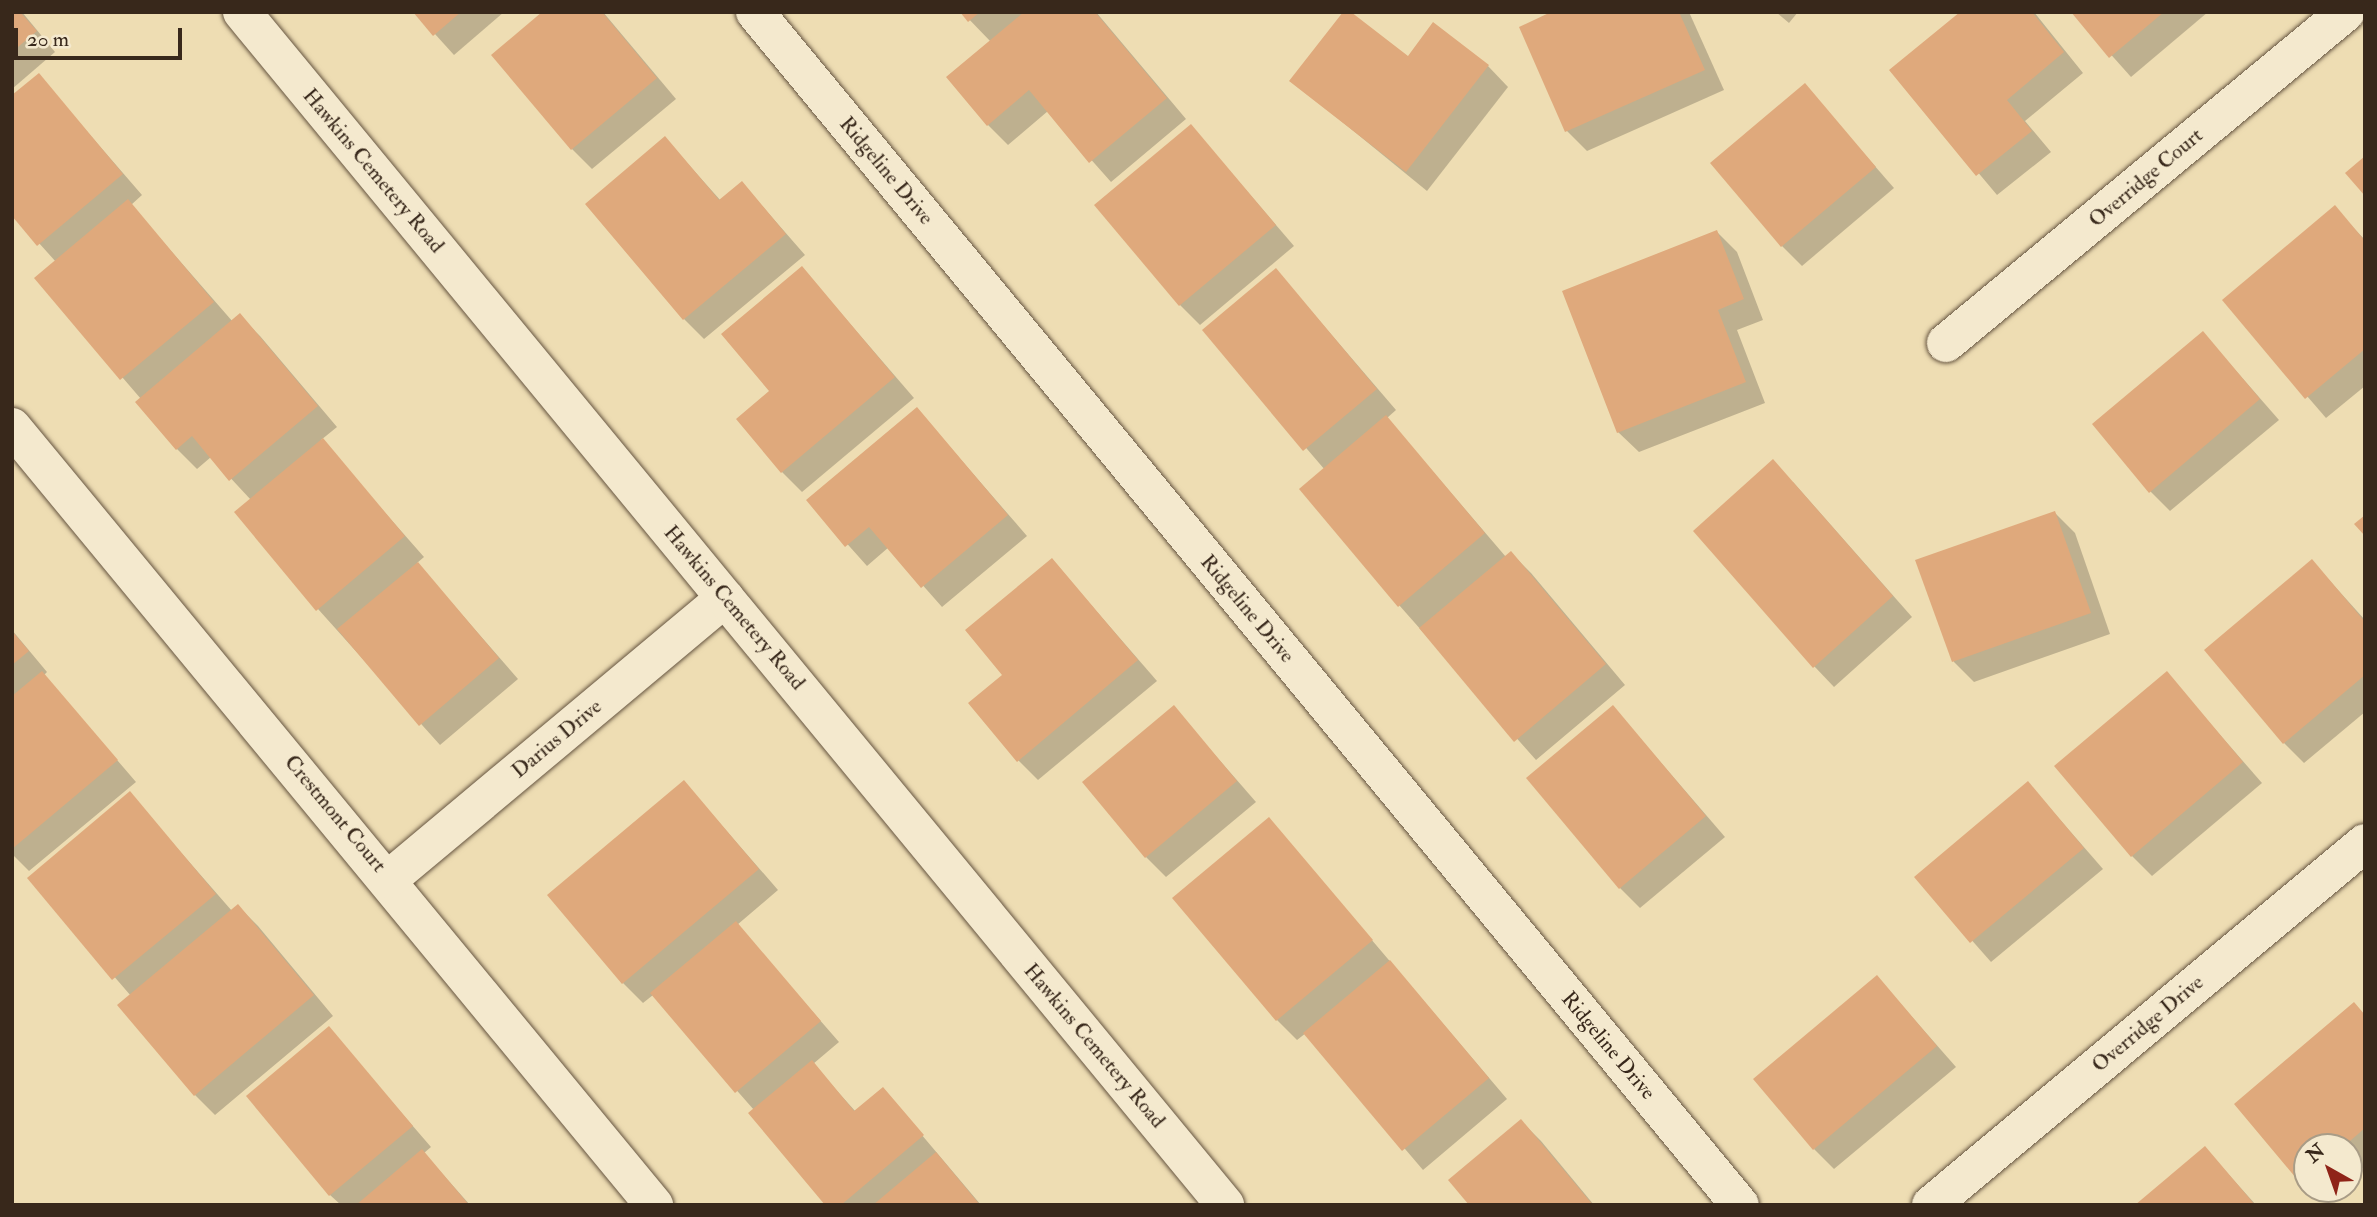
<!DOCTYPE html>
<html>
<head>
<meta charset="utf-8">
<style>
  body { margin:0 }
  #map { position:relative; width:2377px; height:1217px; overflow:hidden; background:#eeddb3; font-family:"IM FELL Double Pica",serif }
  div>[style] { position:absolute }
  .shadow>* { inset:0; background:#0003 }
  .building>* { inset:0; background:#dfa97c }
  .roads { filter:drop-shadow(0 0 2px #665541) drop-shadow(0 0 2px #665541) }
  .street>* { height:38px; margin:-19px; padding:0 19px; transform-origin:19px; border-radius:19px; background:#f4e9ce }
  .secondary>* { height:38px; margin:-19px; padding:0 19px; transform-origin:19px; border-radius:19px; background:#f4e9ce }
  span { translate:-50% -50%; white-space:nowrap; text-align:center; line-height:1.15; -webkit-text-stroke:5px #f4e9ce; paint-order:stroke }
  .street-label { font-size:21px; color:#38281b }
  .frame { position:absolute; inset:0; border:14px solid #38281b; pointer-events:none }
  .north { position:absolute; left:2293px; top:1133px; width:70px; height:70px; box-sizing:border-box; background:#f4e9ce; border:2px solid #a99c86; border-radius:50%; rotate:320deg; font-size:19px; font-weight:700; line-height:28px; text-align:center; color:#38281b }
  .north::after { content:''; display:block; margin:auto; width:24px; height:32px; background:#8f2418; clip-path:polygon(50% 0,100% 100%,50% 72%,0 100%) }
  .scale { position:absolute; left:14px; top:28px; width:168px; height:32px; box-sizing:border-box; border:4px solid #38281b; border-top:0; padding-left:9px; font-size:21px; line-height:24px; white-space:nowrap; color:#38281b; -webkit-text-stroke:5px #f4e9ce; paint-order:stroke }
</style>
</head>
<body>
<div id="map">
  <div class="shadow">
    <div style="clip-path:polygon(12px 12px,22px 12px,55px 52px,12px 89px)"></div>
    <div style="clip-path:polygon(415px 12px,504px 12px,454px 55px)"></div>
    <div style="clip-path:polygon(544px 12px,603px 12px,676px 99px,592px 169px,572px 149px)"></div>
    <div style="clip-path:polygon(962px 12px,1096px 12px,1186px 119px,1111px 182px,1048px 111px,1008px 145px,988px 125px,991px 42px)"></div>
    <div style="clip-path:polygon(1555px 12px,1689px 12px,1724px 90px,1587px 151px,1567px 131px)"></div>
    <div style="clip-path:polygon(1776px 12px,1798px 12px,1789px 23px)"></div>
    <div style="clip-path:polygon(1963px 12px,2034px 12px,2083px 73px,2025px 121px,2051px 152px,1997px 195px,1892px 70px)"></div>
    <div style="clip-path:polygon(2073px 12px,2208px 12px,2131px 77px)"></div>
    <div style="clip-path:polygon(1408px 58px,1488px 66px,1508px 87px,1427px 191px,1291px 80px)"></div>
    <div style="clip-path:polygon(39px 76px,142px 195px,131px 205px,233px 322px,240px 316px,260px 336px,337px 427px,321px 440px,424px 557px,417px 563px,518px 679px,440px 745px,318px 609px,251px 500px,211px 457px,197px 469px,177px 449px,141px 399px,37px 278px,56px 262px,12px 213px)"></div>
    <div style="clip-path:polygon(1805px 86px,1894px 188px,1802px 266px,1782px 246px)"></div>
    <div style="clip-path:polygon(1191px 126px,1294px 246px,1200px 325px,1180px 305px)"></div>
    <div style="clip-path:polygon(665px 138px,721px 201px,742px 183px,805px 255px,704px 339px,684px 319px)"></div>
    <div style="clip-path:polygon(2335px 208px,2365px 240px,2365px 386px,2326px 418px,2224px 300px)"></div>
    <div style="clip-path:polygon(1717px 232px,1737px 252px,1763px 320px,1737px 330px,1765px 403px,1639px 452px,1618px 432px)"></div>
    <div style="clip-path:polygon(802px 268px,914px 398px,802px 492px,782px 472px,772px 391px)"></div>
    <div style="clip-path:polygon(1276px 270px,1396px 410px,1387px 418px,1506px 557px,1511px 553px,1531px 573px,1625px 685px,1536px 760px,1399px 605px,1325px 470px,1205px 330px)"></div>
    <div style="clip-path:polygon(2203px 333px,2279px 420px,2170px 511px,2150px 491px)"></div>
    <div style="clip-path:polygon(917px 409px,1027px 536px,942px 607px,889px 547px,867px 566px,808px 500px)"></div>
    <div style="clip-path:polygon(1793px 482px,1912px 617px,1834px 687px,1814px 666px)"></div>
    <div style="clip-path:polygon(2055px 513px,2075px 533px,2110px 634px,1974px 682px,1954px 662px,1918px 561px)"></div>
    <div style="clip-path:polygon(1052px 560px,1157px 681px,1038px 780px,1018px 760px,1005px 675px)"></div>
    <div style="clip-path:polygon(2312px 561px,2365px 620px,2365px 712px,2304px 763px,2284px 743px)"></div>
    <div style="clip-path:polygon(12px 630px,47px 672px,44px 675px,136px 782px,29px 871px,12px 854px)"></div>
    <div style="clip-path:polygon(2167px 674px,2262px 783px,2152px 876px,2132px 856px)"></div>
    <div style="clip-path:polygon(1613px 707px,1725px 837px,1640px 908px,1620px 888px)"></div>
    <div style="clip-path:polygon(1174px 708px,1256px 802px,1166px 877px,1146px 857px)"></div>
    <div style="clip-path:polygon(684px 782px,778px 890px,737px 925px,839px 1042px,813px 1064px,856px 1112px,883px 1089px,981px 1205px,828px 1205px,754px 1110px,653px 995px,643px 1003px,623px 983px)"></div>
    <div style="clip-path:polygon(2028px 783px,2103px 869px,1991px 962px,1916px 877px)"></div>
    <div style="clip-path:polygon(130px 794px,232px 911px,238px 906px,258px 926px,333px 1016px,215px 1115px,195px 1095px,131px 996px,29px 878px)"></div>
    <div style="clip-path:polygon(1269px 819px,1507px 1099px,1423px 1170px,1306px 1033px,1297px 1040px,1277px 1020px,1175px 898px)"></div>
    <div style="clip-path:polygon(1877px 977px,1956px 1067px,1834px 1169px,1814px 1149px)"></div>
    <div style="clip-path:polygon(2365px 1015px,2365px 1166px,2349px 1179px,2349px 1147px,2307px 1147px,2307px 1187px,2236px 1105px)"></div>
    <div style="clip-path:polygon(329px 1029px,431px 1147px,424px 1153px,470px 1205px,341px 1205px,330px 1195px)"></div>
    <div style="clip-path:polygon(1521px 1121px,1541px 1141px,1594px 1205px,1471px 1205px)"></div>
    <div style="clip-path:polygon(2205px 1148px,2256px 1205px,2137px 1205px)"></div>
    <div style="clip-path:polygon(2309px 1189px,2338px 1189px,2323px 1202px)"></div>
  </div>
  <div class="building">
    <div style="clip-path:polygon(12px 12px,20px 12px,37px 31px,12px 52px)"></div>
    <div style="clip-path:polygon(413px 12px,461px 12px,433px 36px)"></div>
    <div style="clip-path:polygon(542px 12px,602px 12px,657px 78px,571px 150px,491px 55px)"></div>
    <div style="clip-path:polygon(960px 12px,980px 12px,968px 22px)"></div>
    <div style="clip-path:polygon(1024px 12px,1095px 12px,1167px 98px,1089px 163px,1029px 90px,987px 126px,946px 77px)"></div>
    <div style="clip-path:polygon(1343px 12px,1351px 12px,1408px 56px,1433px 22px,1489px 65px,1406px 172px,1289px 81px)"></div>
    <div style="clip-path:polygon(1551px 12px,1679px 12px,1705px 70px,1565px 132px,1519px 27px)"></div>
    <div style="clip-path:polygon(1960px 12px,2032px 12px,2064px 52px,2007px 100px,2032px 131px,1976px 176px,1889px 70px)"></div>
    <div style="clip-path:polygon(2071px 12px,2164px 12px,2109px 58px)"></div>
    <div style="clip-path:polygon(39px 73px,123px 174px,37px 246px,12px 216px,12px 95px)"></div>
    <div style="clip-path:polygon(1805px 83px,1876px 167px,1781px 247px,1710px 163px)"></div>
    <div style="clip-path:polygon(1191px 124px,1276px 225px,1179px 306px,1094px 205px)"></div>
    <div style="clip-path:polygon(665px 136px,719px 200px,742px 181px,786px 234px,683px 320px,585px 204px)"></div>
    <div style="clip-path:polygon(2365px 156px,2365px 196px,2345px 173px)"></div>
    <div style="clip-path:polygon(128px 199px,214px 302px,120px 380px,34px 278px)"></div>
    <div style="clip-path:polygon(2335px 205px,2365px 241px,2365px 349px,2305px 399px,2222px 300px)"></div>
    <div style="clip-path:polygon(1717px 230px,1744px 299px,1718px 310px,1746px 382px,1617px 433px,1562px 291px)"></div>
    <div style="clip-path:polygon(802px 266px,895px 377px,781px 473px,736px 419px,769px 391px,721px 334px)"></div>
    <div style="clip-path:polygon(1276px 268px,1377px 389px,1303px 451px,1202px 330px)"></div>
    <div style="clip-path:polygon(240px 313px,318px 406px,229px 481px,192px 436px,176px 450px,135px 402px)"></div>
    <div style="clip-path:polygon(2203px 331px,2260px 399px,2149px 493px,2092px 424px)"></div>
    <div style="clip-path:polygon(917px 407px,1008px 515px,921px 588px,869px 527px,845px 547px,806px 500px)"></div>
    <div style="clip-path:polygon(1386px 415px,1485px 533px,1398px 607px,1299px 489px)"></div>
    <div style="clip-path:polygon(323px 438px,405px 536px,316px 611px,234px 512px)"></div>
    <div style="clip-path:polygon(1773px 459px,1893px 596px,1813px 668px,1693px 531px)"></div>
    <div style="clip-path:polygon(2055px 511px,2091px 613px,1952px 662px,1915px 560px)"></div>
    <div style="clip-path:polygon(2365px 515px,2365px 536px,2354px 524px)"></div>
    <div style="clip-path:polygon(1511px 551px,1606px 664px,1514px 742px,1419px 628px)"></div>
    <div style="clip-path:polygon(1052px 558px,1138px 660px,1017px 762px,968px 703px,1002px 675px,965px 630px)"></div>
    <div style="clip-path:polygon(2312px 559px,2365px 622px,2365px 675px,2283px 744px,2204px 650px)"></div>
    <div style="clip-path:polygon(418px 562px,499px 658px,419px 726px,337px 629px)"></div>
    <div style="clip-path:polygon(12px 631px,29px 651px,12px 665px)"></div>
    <div style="clip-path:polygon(42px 671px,118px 760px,12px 849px,12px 696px)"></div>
    <div style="clip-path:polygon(2167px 671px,2243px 762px,2131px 857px,2054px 766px)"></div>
    <div style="clip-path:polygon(1174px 705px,1237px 781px,1145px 858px,1082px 782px)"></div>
    <div style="clip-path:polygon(1613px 705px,1706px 816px,1619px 889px,1526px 778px)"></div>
    <div style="clip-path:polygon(684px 780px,759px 869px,622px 984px,547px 895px)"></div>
    <div style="clip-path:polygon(2028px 781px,2084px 848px,1970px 943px,1914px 877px)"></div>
    <div style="clip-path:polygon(130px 791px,216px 894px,112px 980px,27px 878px)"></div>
    <div style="clip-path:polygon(1269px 817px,1373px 940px,1276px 1021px,1172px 898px)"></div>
    <div style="clip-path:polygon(238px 904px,314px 995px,194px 1096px,117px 1005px)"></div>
    <div style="clip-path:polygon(736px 921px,821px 1021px,735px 1093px,650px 993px)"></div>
    <div style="clip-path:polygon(1390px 960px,1489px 1078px,1402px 1151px,1303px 1033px)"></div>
    <div style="clip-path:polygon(1877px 975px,1937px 1046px,1813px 1150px,1753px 1079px)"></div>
    <div style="clip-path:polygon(2354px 1002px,2365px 1015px,2365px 1128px,2343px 1147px,2307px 1147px,2307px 1179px,2301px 1184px,2234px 1104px)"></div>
    <div style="clip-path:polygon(329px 1026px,413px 1126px,329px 1196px,246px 1096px)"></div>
    <div style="clip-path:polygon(812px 1060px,854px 1111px,883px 1087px,924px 1135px,841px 1205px,825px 1205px,748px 1113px)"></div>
    <div style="clip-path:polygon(1521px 1119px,1593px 1205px,1469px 1205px,1448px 1180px)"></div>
    <div style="clip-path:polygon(2205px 1146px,2255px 1205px,2135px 1205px)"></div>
    <div style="clip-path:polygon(422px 1149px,469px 1205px,356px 1205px)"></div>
    <div style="clip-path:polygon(936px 1152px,980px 1205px,873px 1205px)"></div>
  </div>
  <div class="roads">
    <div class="street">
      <div style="left:755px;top:12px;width:1547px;rotate:50.46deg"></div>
      <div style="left:1946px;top:343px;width:519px;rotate:-39.61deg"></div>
      <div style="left:12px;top:427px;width:1009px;rotate:50.47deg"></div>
      <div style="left:389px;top:879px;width:438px;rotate:-39.9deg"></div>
      <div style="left:1931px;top:1205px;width:565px;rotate:-39.83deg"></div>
    </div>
    <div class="secondary">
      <div style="left:242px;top:12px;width:1546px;rotate:50.51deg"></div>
    </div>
  </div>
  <div class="street-label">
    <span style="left:373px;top:171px;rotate:50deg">Hawkins Cemetery Road</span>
    <span style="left:886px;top:171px;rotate:50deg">Ridgeline Drive</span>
    <span style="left:2146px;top:178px;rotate:-40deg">Overridge Court</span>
    <span style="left:734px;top:608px;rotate:50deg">Hawkins Cemetery Road</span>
    <span style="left:1247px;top:609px;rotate:50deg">Ridgeline Drive</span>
    <span style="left:557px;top:739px;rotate:-40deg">Darius Drive</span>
    <span style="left:335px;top:814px;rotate:50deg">Crestmont Court</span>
    <span style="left:2148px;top:1024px;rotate:-40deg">Overridge Drive</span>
    <span style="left:1094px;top:1046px;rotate:50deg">Hawkins Cemetery Road</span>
    <span style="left:1608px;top:1046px;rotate:50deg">Ridgeline Drive</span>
  </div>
  <div class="frame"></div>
  <div class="north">N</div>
  <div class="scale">20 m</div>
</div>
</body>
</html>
